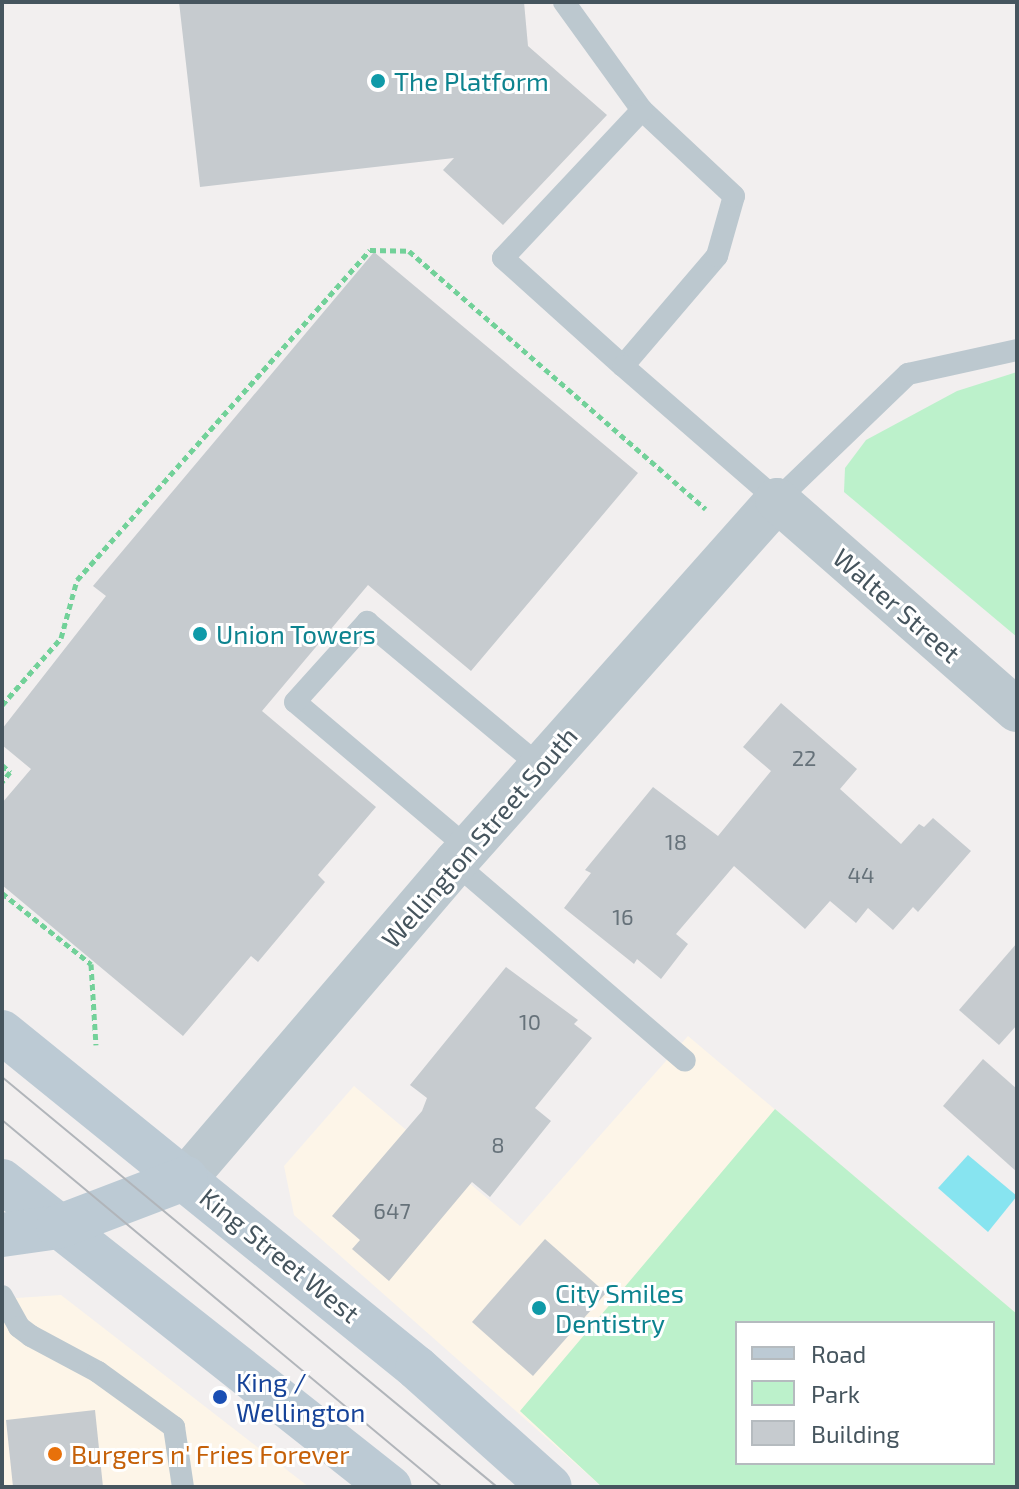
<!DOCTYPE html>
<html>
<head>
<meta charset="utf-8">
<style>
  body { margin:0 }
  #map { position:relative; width:1019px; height:1489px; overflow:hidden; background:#f2efef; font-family:"Exo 2",sans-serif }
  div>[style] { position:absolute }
  .commercial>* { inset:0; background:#fdf5e8 }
  .green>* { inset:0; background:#bcf1cb }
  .water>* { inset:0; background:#87e4f0 }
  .building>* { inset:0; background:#c6cbcf }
  .path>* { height:5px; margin-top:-2.5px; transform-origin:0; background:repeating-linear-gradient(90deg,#72d199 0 6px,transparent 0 10px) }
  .lane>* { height:22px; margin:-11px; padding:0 11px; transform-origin:11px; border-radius:11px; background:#bcc8cf }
  .street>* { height:44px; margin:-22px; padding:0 22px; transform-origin:22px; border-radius:22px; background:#bcc8cf }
  .secondary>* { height:44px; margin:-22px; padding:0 22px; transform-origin:22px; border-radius:22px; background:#bccad4 }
  .tram>* { height:2px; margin:-1px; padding:0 1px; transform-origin:1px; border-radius:1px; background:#b1b5ba }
  .dots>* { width:22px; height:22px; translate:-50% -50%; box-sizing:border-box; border:4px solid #fff; border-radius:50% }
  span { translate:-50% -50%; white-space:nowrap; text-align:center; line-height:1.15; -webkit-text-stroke:6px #fff; paint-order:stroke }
  .number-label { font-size:22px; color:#66727a }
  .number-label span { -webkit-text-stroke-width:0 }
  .culture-label { font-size:26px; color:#0d838f }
  .left { translate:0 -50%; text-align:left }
  .street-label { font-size:26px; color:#46555e }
  .transit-label { font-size:26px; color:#164399 }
  .food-label { font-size:26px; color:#c56008 }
  .frame { position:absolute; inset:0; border:4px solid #46555e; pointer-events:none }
  .legend { position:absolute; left:735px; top:1321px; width:260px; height:144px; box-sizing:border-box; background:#fff; border:2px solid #b5bbbf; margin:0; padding:10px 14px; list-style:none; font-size:24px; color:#46555e }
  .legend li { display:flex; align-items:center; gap:16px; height:40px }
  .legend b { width:40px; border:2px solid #b5bbbf }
</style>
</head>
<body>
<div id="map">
  <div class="commercial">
    <div style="clip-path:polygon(evenodd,688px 1036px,1017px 1314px,1017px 1487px,602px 1487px,294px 1215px,284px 1166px,354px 1086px,520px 1226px,688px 1036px,737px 1323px,993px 1323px,993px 1463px,737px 1463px,737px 1323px)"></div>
    <div style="clip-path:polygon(61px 1295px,309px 1487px,2px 1487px,2px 1299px)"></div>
  </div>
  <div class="green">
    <div style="clip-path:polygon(1017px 372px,1017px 637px,844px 492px,845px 468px,866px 440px,957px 391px)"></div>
    <div style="clip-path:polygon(evenodd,775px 1109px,1017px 1314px,1017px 1487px,602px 1487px,520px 1411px,775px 1109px,737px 1323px,993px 1323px,993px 1463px,737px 1463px,737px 1323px)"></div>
  </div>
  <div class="water">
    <div style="clip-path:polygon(968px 1155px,1017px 1196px,988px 1232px,938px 1188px)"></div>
  </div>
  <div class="building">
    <div style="clip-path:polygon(179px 2px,524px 2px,528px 46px,607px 115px,503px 225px,443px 170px,454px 158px,200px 187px)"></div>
    <div style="clip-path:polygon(374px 252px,638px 473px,471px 671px,368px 585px,262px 711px,376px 807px,318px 875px,325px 882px,258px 962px,251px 956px,183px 1036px,2px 885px,2px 803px,31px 769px,2px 745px,2px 729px,106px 596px,93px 586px)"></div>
    <div style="clip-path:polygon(781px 703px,857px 769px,840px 789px,901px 844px,919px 824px,924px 827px,933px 818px,971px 851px,918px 912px,913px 907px,893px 930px,868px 908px,856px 923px,830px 901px,805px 929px,734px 866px,676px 934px,688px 944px,661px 979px,637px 959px,634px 964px,564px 908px,591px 873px,585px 870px,653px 787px,718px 836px,771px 771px,743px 747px)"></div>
    <div style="clip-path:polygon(1017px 943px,1017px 1025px,999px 1045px,959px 1010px)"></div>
    <div style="clip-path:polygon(506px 967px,578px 1020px,574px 1024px,592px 1038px,535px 1108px,551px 1121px,490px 1197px,472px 1182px,389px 1281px,352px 1249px,360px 1240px,332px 1216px,422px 1111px,427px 1098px,410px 1085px)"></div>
    <div style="clip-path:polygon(983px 1059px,1017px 1089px,1017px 1172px,943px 1106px)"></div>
    <div style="clip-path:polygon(545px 1239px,606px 1293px,533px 1376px,472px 1322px)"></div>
    <div style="clip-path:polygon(95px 1410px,103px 1487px,13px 1487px,6px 1420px)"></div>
  </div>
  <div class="path">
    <div style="left:2px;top:705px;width:89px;rotate:-48.6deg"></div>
    <div style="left:61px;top:638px;width:60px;rotate:-74.6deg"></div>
    <div style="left:77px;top:580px;width:441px;rotate:-48.4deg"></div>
    <div style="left:370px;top:250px;width:39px;rotate:1deg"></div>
    <div style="left:409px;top:251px;width:393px;rotate:41deg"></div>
    <div style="left:2px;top:765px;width:11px;rotate:41deg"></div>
    <div style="left:10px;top:772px;width:13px;rotate:129deg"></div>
    <div style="left:2px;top:893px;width:114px;rotate:38.6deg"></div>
    <div style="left:91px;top:964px;width:81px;rotate:86.5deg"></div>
  </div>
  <div class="lane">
    <div style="left:564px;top:2px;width:133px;rotate:54.2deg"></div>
    <div style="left:623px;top:366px;width:145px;rotate:-49.5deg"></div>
    <div style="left:717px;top:256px;width:62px;rotate:-74.2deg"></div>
    <div style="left:734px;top:196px;width:126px;rotate:-136.9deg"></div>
    <div style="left:642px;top:110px;width:203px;rotate:133.2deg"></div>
    <div style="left:503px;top:258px;width:161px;rotate:42deg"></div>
    <div style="left:623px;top:366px;width:204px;rotate:41deg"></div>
    <div style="left:777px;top:500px;width:182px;rotate:-43.9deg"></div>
    <div style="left:908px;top:374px;width:112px;rotate:-12.4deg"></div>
    <div style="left:468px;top:848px;width:226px;rotate:-139.8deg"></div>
    <div style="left:295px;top:702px;width:108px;rotate:-48deg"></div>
    <div style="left:367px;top:622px;width:226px;rotate:39.8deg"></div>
    <div style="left:455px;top:863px;width:303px;rotate:40.7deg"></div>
    <div style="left:2px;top:1296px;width:35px;rotate:61deg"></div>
    <div style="left:19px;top:1327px;width:15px;rotate:37deg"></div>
    <div style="left:31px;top:1336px;width:76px;rotate:28.2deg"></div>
    <div style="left:98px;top:1372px;width:94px;rotate:35.9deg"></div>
    <div style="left:174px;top:1427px;width:61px;rotate:81.5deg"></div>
  </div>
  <div class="street">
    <div style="left:186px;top:1178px;width:414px;rotate:-49.5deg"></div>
    <div style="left:455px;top:863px;width:485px;rotate:-48.4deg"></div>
    <div style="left:777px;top:500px;width:319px;rotate:41.2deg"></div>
  </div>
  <div class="secondary">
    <div style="left:2px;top:1032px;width:534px;rotate:38.99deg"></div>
    <div style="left:417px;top:1368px;width:178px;rotate:41.8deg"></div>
    <div style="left:2px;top:1181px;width:494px;rotate:38.3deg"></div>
    <div style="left:2px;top:1235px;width:57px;rotate:-8.1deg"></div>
    <div style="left:58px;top:1227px;width:137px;rotate:-20.9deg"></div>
  </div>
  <div class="tram">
    <div style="left:2px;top:1077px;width:643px;rotate:39.63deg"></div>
    <div style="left:2px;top:1120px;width:573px;rotate:39.83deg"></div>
  </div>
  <div class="dots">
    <div style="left:378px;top:81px;background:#0f9aa8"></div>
    <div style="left:200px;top:634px;background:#0f9aa8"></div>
    <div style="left:539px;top:1308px;background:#0f9aa8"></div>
    <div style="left:220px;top:1397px;background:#1a4fb4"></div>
    <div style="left:55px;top:1454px;background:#e8710a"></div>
  </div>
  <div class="number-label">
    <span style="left:804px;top:758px">22</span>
    <span style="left:676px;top:842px">18</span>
    <span style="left:861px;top:875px">44</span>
    <span style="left:623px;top:917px">16</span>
    <span style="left:530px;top:1022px">10</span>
    <span style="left:498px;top:1145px">8</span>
    <span style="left:392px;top:1211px">647</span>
  </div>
  <div class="culture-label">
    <span class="left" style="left:394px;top:81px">The Platform</span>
    <span class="left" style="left:216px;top:634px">Union Towers</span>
    <span class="left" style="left:555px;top:1308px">City Smiles<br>Dentistry</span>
  </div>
  <div class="street-label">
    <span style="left:897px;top:605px;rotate:41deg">Walter Street</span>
    <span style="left:479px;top:837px;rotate:-49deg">Wellington Street South</span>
    <span style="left:280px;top:1255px;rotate:39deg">King Street West</span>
  </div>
  <div class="transit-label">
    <span class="left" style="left:236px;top:1397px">King /<br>Wellington</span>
  </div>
  <div class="food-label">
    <span class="left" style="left:71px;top:1454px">Burgers n' Fries Forever</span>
  </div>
  <div class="frame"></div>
  <ul class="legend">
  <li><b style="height:10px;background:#bccad4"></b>Road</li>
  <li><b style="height:22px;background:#bcf1cb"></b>Park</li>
  <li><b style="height:22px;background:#c6cbcf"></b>Building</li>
  </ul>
</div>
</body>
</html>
